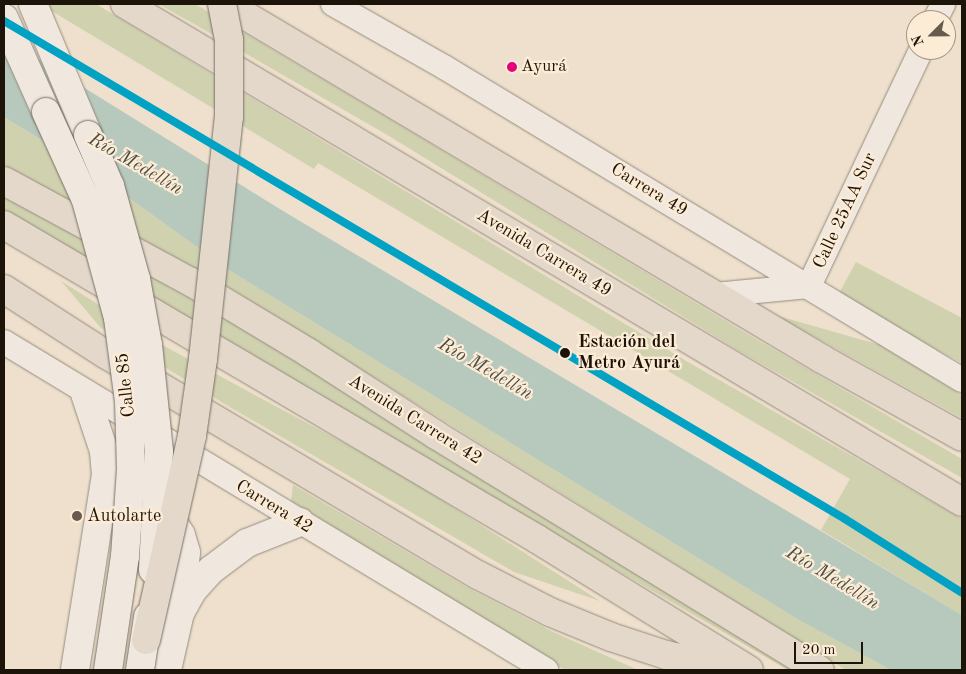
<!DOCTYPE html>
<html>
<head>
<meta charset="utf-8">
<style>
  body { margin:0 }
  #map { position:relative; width:966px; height:674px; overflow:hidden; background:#eee0cc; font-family:"Old Standard TT",serif }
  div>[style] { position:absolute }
  .green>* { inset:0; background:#d0d1af }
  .water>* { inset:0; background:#b7c8bd }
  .roads { filter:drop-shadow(0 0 1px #948b7f) drop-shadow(0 0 1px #948b7f) }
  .street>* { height:24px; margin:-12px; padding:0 12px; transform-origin:12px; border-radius:12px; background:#f0e8df }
  .secondary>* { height:28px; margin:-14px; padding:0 14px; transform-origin:14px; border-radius:14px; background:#f0e8df }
  .highway>* { height:28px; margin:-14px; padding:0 14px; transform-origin:14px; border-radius:14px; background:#e3d8c9 }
  .bridges { filter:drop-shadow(0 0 1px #776f65) drop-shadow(0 0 1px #776f65) }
  .secondary-bridge>* { height:28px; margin:-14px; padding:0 14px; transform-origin:14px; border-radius:14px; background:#f0e8df }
  .highway-bridge>* { height:28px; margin:-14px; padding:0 14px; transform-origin:14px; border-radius:14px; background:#e3d8c9 }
  .metro-1>* { height:8px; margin:-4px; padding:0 4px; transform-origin:4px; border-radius:4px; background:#01a2c4 }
  .dots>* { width:14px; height:14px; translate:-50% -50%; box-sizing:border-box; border:2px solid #fdecd5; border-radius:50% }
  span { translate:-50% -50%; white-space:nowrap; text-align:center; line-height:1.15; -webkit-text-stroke:4.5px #fdecd5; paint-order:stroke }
  .bus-label { font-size:17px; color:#1d1409 }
  .left { translate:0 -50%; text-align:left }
  .street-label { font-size:18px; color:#1d1409 }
  .stop-label { font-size:18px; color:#1d1409; font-weight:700 }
  .poi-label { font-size:18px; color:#1d1409 }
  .water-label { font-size:19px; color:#4b4f46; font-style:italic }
  .frame { position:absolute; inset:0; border:5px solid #1d1409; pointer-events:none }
  .north { position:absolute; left:906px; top:10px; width:50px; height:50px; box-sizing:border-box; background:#fdecd5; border:1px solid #a39683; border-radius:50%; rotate:247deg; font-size:14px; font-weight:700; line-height:20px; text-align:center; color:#1d1409 }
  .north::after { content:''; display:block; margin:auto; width:18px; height:22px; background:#665b4d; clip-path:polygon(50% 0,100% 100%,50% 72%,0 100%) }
  .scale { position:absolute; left:794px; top:642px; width:69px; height:22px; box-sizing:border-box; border:2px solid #1d1409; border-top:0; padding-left:6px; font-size:15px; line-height:18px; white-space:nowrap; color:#1d1409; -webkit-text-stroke:4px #fdecd5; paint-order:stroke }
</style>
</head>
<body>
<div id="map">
  <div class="green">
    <div style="clip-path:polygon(40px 4px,96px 4px,688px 362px,962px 519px,962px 615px,821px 530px,850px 479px,318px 163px,314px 169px)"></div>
    <div style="clip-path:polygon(159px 4px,195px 4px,383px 115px,749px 335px,962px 459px,962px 478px,741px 352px,384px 133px)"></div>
    <div style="clip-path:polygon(4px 117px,87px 168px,232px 272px,799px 620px,891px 670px,846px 670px,228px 287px,4px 165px)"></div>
    <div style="clip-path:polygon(4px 197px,238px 324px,317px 371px,409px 435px,809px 670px,788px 670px,37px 231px,4px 211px)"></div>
    <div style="clip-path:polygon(856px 262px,962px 318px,962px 363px,837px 297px)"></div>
    <div style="clip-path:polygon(61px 281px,166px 347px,396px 471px,600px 601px,514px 572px,223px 403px,101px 328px)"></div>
    <div style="clip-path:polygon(775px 315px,880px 345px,962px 395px,962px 418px)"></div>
    <div style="clip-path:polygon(293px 485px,468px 588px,551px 631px,638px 670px,565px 670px,291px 501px)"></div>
  </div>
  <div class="water">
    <div style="clip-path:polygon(4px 38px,288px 214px,962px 615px,962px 670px,891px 670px,799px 620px,232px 272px,87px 168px,4px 117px)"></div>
  </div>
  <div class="roads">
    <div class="street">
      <div style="left:333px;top:4px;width:128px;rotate:29.6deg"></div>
      <div style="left:444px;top:67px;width:605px;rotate:31.14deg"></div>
      <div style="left:935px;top:20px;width:18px;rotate:-63deg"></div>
      <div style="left:715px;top:295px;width:94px;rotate:-5.5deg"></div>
      <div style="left:809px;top:286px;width:261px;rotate:-64.6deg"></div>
      <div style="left:4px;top:342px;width:634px;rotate:31.18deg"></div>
    </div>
    <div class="secondary">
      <div style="left:33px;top:4px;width:142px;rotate:67.2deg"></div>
      <div style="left:4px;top:18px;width:103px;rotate:65.9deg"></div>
      <div style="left:161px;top:511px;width:9px;rotate:32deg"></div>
      <div style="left:169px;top:516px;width:22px;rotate:58deg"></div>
      <div style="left:181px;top:535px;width:18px;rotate:74deg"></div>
      <div style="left:186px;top:552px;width:54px;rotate:95.3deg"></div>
      <div style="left:75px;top:670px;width:197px;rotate:-81deg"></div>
      <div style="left:106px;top:475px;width:24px;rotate:-95deg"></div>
      <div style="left:104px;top:451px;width:60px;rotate:-108.4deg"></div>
      <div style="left:167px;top:670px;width:58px;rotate:-77.2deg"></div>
      <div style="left:180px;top:613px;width:26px;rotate:-61deg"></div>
      <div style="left:193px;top:590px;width:27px;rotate:-48deg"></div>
      <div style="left:211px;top:570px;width:45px;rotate:-36.9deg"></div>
      <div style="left:247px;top:543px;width:57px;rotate:-21.6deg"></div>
    </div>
    <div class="highway">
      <div style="left:125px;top:4px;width:974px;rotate:30.75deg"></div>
      <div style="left:226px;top:4px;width:694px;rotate:30.78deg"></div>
      <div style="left:822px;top:359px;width:160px;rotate:29.1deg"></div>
      <div style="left:4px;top:181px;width:213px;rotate:28.4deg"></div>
      <div style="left:191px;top:282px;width:138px;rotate:31deg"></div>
      <div style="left:309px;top:353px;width:151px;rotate:32.8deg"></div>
      <div style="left:436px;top:435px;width:450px;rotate:31.5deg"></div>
      <div style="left:4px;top:225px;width:619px;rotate:30.5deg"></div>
      <div style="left:537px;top:539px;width:249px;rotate:31.7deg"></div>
      <div style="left:4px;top:289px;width:122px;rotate:32.7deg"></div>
      <div style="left:107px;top:355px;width:431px;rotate:30.7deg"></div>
      <div style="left:478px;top:575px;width:81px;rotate:27.2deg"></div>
      <div style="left:550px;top:612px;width:66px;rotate:22.3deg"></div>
      <div style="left:611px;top:637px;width:58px;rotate:18.1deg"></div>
      <div style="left:666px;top:655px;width:70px;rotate:12.4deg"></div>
    </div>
  </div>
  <div class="bridges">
    <div class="secondary-bridge">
      <div style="left:46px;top:112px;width:97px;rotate:65.6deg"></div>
      <div style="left:86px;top:200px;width:122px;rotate:74.8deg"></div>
      <div style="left:118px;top:318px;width:84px;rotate:82.5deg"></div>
      <div style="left:129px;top:401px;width:68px;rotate:88.3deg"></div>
      <div style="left:131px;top:469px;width:87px;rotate:93.9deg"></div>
      <div style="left:125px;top:556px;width:115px;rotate:98.5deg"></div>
      <div style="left:88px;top:135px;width:56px;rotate:66.7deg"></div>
      <div style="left:110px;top:186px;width:97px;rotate:74.4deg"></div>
      <div style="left:136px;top:279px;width:67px;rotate:79.7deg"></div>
      <div style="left:148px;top:345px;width:107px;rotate:84.1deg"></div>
      <div style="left:159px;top:451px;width:119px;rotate:92.9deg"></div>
      <div style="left:140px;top:670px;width:54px;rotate:-81.4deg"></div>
    </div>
    <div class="highway-bridge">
      <div style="left:146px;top:640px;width:209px;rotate:-77.3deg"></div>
      <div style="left:192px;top:436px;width:78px;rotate:-81.9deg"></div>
      <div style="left:203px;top:359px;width:243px;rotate:-83.9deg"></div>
      <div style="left:229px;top:117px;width:77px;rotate:-90deg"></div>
      <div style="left:229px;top:40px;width:37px;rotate:-101deg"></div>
    </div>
  </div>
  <div class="metro-1">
    <div style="left:4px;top:21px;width:977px;rotate:30.63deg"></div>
    <div style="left:845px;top:519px;width:138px;rotate:32.3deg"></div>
  </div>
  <div class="dots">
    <div style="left:512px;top:67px;background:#e5007d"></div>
    <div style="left:565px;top:353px;background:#1d1409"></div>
    <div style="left:77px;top:516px;background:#665b4d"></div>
  </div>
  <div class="bus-label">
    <span class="left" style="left:521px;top:67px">Ayurá</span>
  </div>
  <div class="street-label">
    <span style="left:649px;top:190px;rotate:31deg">Carrera 49</span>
    <span style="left:845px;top:211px;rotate:-65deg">Calle 25AA Sur</span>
    <span style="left:544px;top:253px;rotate:31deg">Avenida Carrera 49</span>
    <span style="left:126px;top:385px;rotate:-96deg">Calle 85</span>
    <span style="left:415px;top:420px;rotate:32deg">Avenida Carrera 42</span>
    <span style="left:274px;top:507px;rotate:31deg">Carrera 42</span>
  </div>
  <div class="stop-label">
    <span class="left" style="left:578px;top:353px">Estación del<br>Metro Ayurá</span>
  </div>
  <div class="poi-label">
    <span class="left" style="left:87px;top:516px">Autolarte</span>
  </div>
  <div class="water-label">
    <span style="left:135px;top:165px;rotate:30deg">Río Medellín</span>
    <span style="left:485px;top:370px;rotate:30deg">Río Medellín</span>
    <span style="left:832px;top:579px;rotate:31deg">Río Medellín</span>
  </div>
  <div class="frame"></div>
  <div class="north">N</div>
  <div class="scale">20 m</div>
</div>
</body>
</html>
